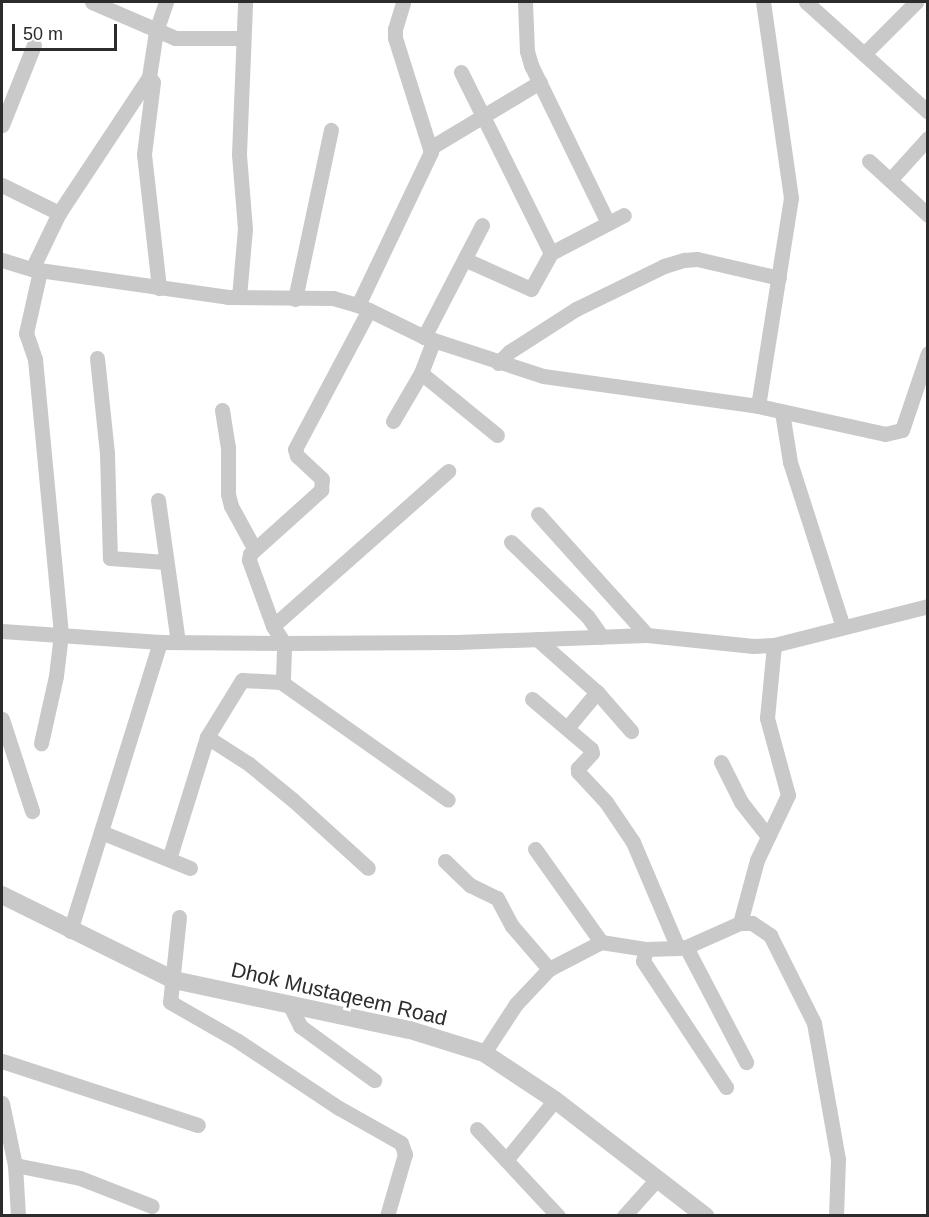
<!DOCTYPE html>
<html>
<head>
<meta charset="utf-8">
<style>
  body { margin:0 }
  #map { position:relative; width:929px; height:1217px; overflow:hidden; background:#fff; font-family:Helvetica,sans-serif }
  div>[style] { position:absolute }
  .minor>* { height:15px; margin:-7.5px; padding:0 7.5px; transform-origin:7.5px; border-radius:7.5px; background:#c9c9c9 }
  .tertiary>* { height:18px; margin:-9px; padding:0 9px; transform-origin:9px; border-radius:9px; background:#c9c9c9 }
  span { translate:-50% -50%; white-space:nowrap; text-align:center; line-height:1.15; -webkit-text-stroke:6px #fff; paint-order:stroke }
  .street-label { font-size:21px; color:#2c2c2c }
  .frame { position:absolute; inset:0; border:3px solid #2c2c2c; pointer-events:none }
  .scale { position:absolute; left:12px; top:24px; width:105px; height:27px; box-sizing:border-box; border:3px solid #2c2c2c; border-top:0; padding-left:8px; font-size:18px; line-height:21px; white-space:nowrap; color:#2c2c2c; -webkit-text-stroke:4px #fff; paint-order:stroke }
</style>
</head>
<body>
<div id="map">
  <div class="minor">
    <div style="left:92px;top:2px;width:90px;rotate:23.4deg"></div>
    <div style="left:175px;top:38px;width:68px"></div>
    <div style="left:525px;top:2px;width:49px;rotate:87.7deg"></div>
    <div style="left:527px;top:51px;width:15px;rotate:74deg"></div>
    <div style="left:531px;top:65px;width:176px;rotate:64deg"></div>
    <div style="left:806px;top:2px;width:164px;rotate:42deg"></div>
    <div style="left:864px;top:54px;width:74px;rotate:-45deg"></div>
    <div style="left:461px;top:72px;width:202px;rotate:63.6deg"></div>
    <div style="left:551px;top:253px;width:41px;rotate:119.1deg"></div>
    <div style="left:531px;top:289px;width:73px;rotate:-155.9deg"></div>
    <div style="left:149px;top:77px;width:6px;rotate:51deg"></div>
    <div style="left:153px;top:82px;width:73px;rotate:97.1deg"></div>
    <div style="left:144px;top:154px;width:135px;rotate:83.6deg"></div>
    <div style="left:2px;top:125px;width:86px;rotate:-68.2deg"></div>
    <div style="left:430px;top:148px;width:128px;rotate:-31deg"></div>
    <div style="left:869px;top:161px;width:80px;rotate:42.5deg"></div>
    <div style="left:890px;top:180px;width:57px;rotate:-47.9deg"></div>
    <div style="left:2px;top:185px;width:64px;rotate:26.2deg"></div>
    <div style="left:551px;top:253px;width:82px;rotate:-27.5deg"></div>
    <div style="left:2px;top:260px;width:31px;rotate:17deg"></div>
    <div style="left:32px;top:269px;width:62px;rotate:-64.3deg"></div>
    <div style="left:59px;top:213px;width:163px;rotate:-56.5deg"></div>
    <div style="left:149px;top:77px;width:47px;rotate:-81.3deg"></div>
    <div style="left:156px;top:31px;width:31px;rotate:-71deg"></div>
    <div style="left:32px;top:269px;width:198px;rotate:8.1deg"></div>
    <div style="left:228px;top:297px;width:105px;rotate:0.5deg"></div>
    <div style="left:333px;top:298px;width:26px;rotate:16deg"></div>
    <div style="left:40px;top:271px;width:64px;rotate:102.7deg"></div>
    <div style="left:26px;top:333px;width:28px;rotate:71deg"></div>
    <div style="left:35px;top:359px;width:276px;rotate:84.6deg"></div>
    <div style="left:61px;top:634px;width:42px;rotate:96.8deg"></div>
    <div style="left:56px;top:676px;width:69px;rotate:102.6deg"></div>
    <div style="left:239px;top:297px;width:68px;rotate:-85deg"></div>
    <div style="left:245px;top:229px;width:75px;rotate:-94.6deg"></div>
    <div style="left:239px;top:154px;width:152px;rotate:-87.7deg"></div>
    <div style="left:295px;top:299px;width:173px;rotate:-78deg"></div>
    <div style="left:369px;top:310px;width:61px;rotate:26.1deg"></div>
    <div style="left:424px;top:337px;width:125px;rotate:18.1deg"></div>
    <div style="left:543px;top:376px;width:217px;rotate:7.9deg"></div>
    <div style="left:758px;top:406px;width:130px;rotate:12.4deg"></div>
    <div style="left:885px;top:434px;width:17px;rotate:-13deg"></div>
    <div style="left:902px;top:430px;width:81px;rotate:-71.3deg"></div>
    <div style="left:424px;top:337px;width:126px;rotate:-62.6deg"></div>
    <div style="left:97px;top:358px;width:96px;rotate:84deg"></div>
    <div style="left:107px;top:453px;width:105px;rotate:88.4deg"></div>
    <div style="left:110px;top:558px;width:56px;rotate:4.1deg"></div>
    <div style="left:498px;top:363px;width:16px;rotate:-45deg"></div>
    <div style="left:509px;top:352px;width:80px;rotate:-32.7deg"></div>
    <div style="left:576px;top:309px;width:98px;rotate:-26deg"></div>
    <div style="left:664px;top:266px;width:21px;rotate:-17deg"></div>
    <div style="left:684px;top:260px;width:13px;rotate:-4deg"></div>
    <div style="left:697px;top:259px;width:84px;rotate:13deg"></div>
    <div style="left:421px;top:373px;width:98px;rotate:39.2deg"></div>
    <div style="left:758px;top:406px;width:211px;rotate:-81deg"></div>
    <div style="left:791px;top:198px;width:198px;rotate:-98.1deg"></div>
    <div style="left:222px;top:410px;width:37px;rotate:81deg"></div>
    <div style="left:228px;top:447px;width:47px;rotate:90deg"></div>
    <div style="left:228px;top:494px;width:12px;rotate:76deg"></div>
    <div style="left:231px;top:506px;width:48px;rotate:61.3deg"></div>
    <div style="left:782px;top:412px;width:51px;rotate:80.9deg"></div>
    <div style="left:790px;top:462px;width:173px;rotate:72.2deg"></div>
    <div style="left:393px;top:421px;width:56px;rotate:-59.7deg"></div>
    <div style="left:421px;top:373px;width:34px;rotate:-69deg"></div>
    <div style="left:158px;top:500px;width:143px;rotate:82deg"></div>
    <div style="left:538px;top:514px;width:163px;rotate:48deg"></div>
    <div style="left:511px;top:542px;width:107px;rotate:44.2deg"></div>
    <div style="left:588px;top:617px;width:24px;rotate:55deg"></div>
    <div style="left:273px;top:626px;width:70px;rotate:-110deg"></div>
    <div style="left:249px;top:560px;width:6px;rotate:-81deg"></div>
    <div style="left:250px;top:554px;width:96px;rotate:-42deg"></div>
    <div style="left:321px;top:490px;width:11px;rotate:-85deg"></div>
    <div style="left:322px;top:479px;width:34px;rotate:-137deg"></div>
    <div style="left:297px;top:456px;width:7px;rotate:-106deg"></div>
    <div style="left:295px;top:449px;width:157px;rotate:-62deg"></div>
    <div style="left:369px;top:310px;width:12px;rotate:-156deg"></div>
    <div style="left:358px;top:305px;width:170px;rotate:-64.5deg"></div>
    <div style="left:431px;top:152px;width:120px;rotate:-107.5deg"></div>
    <div style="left:395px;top:38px;width:9px;rotate:-90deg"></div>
    <div style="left:395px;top:29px;width:28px;rotate:-73deg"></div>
    <div style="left:2px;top:631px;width:158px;rotate:4deg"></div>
    <div style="left:160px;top:642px;width:124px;rotate:0.5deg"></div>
    <div style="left:284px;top:643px;width:173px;rotate:-0.3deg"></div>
    <div style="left:457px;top:642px;width:190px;rotate:-2.1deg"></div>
    <div style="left:647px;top:635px;width:107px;rotate:5.9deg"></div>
    <div style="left:753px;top:646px;width:21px;rotate:-3deg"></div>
    <div style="left:774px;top:645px;width:159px;rotate:-14.2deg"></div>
    <div style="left:537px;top:639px;width:80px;rotate:41.5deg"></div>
    <div style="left:597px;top:692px;width:52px;rotate:48.9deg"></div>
    <div style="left:281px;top:682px;width:204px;rotate:35.2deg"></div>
    <div style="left:532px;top:699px;width:77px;rotate:40.3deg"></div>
    <div style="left:591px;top:749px;width:4px;rotate:76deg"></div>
    <div style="left:592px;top:753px;width:21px;rotate:133deg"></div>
    <div style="left:578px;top:768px;width:4px;rotate:90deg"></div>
    <div style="left:578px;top:772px;width:41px;rotate:47deg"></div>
    <div style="left:606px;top:802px;width:48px;rotate:56deg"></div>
    <div style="left:633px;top:842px;width:115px;rotate:67deg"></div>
    <div style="left:2px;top:719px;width:97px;rotate:71.9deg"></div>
    <div style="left:567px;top:728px;width:47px;rotate:-50.2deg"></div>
    <div style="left:207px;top:737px;width:50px;rotate:32.7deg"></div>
    <div style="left:249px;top:764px;width:57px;rotate:39.3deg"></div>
    <div style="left:293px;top:800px;width:101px;rotate:42.2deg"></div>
    <div style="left:721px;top:762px;width:45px;rotate:63.4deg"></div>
    <div style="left:741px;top:802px;width:42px;rotate:51.8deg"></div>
    <div style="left:101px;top:832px;width:96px;rotate:22deg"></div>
    <div style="left:535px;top:849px;width:114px;rotate:54.6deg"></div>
    <div style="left:169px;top:859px;width:128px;rotate:-72.7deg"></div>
    <div style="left:207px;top:737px;width:67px;rotate:-58.4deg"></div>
    <div style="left:242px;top:680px;width:39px;rotate:3deg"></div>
    <div style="left:281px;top:682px;width:4px;rotate:-63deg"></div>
    <div style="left:283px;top:678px;width:35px;rotate:-88deg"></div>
    <div style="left:284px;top:643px;width:20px;rotate:-123deg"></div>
    <div style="left:273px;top:626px;width:234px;rotate:-41.5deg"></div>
    <div style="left:445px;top:861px;width:35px;rotate:44deg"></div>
    <div style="left:470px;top:885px;width:30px;rotate:26deg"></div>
    <div style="left:497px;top:898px;width:32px;rotate:62deg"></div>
    <div style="left:512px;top:926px;width:57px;rotate:49.3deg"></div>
    <div style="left:179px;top:917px;width:85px;rotate:96deg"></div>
    <div style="left:170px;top:1002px;width:78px;rotate:29.8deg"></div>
    <div style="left:238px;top:1041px;width:121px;rotate:33.6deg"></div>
    <div style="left:339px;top:1108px;width:71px;rotate:29.4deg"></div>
    <div style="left:401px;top:1143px;width:12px;rotate:70deg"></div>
    <div style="left:405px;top:1154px;width:65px;rotate:106.2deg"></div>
    <div style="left:740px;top:923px;width:65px;rotate:-74.9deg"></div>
    <div style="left:757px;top:860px;width:72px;rotate:-64.5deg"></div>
    <div style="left:788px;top:795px;width:80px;rotate:-105.3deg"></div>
    <div style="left:767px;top:718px;width:73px;rotate:-84.5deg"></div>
    <div style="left:70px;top:931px;width:303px;rotate:-72.7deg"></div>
    <div style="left:686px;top:947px;width:130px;rotate:62.4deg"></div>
    <div style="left:646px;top:949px;width:12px;rotate:104deg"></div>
    <div style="left:643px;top:961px;width:151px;rotate:56.6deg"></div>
    <div style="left:289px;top:1004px;width:25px;rotate:63deg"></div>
    <div style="left:300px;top:1026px;width:92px;rotate:36.1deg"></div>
    <div style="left:484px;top:1053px;width:59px;rotate:-56.9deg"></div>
    <div style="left:516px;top:1004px;width:48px;rotate:-46.7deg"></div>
    <div style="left:549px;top:969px;width:59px;rotate:-27.4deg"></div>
    <div style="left:601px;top:942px;width:46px;rotate:8.8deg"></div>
    <div style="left:646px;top:949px;width:32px;rotate:-2deg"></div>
    <div style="left:678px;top:948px;width:8px;rotate:-7deg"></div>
    <div style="left:686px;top:947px;width:59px;rotate:-24deg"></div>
    <div style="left:740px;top:923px;width:12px"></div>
    <div style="left:752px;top:923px;width:22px;rotate:34deg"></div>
    <div style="left:770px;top:935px;width:98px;rotate:63.4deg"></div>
    <div style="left:814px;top:1023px;width:138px;rotate:80deg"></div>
    <div style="left:838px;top:1159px;width:57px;rotate:92deg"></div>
    <div style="left:2px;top:1061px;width:206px;rotate:18.1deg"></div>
    <div style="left:2px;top:1103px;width:63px;rotate:78.2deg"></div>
    <div style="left:15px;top:1165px;width:51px;rotate:86.6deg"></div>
    <div style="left:477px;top:1129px;width:119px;rotate:47deg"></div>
    <div style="left:506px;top:1160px;width:77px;rotate:-50.8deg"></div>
    <div style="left:15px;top:1165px;width:66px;rotate:11.3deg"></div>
    <div style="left:80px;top:1178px;width:77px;rotate:21.3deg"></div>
    <div style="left:624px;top:1216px;width:50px;rotate:-48.3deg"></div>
  </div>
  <div class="tertiary">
    <div style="left:2px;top:895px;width:192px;rotate:26.3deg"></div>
    <div style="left:174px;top:980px;width:241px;rotate:12deg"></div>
    <div style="left:410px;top:1030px;width:77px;rotate:17.3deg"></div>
    <div style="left:484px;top:1053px;width:85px;rotate:33.5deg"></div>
    <div style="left:555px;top:1100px;width:190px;rotate:37.7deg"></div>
  </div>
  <div class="street-label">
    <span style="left:339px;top:994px;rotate:13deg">Dhok Mustaqeem Road</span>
  </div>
  <div class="frame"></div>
  <div class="scale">50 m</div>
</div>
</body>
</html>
